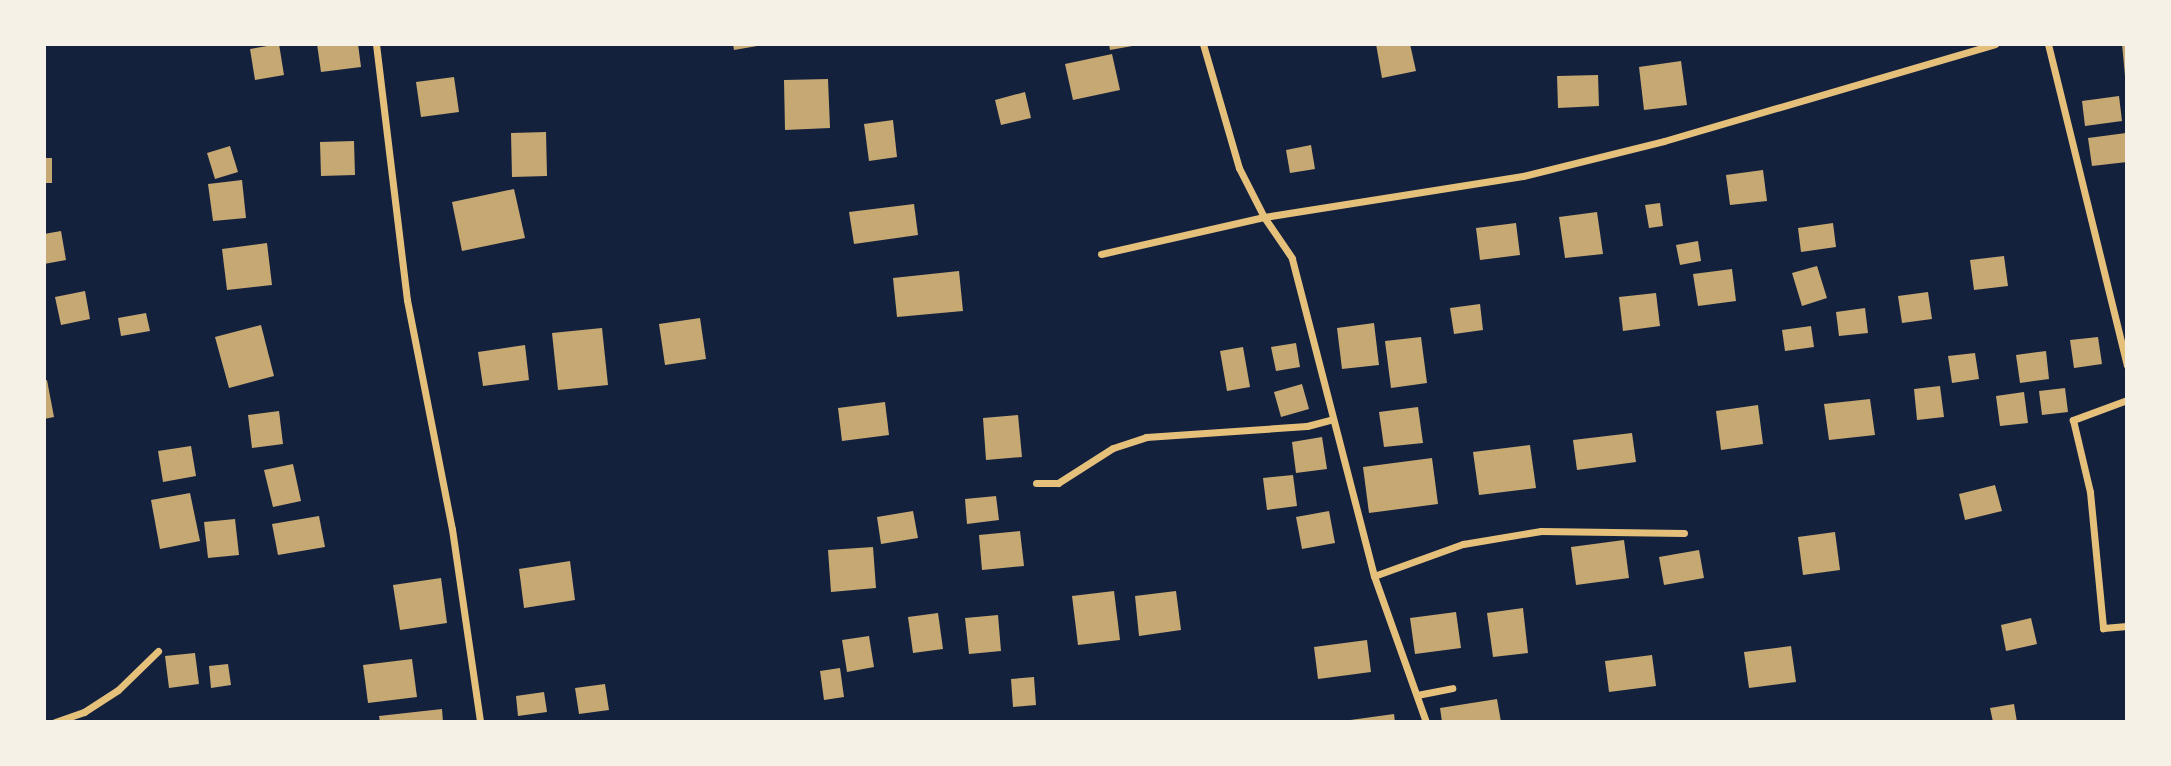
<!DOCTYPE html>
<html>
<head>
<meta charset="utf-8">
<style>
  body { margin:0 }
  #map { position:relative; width:2171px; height:766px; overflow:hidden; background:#14213d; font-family:"Varela Round",sans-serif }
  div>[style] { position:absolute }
  .building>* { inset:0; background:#c6a872 }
  .minor>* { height:7px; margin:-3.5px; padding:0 3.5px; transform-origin:3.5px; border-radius:3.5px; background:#e5c07b }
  span { translate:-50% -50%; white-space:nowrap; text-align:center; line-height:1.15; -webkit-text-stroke:6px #f6f1e7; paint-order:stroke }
  .frame { position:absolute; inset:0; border:46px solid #f6f1e7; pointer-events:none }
</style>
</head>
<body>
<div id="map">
  <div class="building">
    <div style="clip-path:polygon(279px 44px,284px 75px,255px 80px,250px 49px)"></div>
    <div style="clip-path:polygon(317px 44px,358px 44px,361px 67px,321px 72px)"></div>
    <div style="clip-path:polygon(733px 44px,763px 44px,763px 45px,734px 50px)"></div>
    <div style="clip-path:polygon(1109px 44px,1137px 44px,1138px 45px,1110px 50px)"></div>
    <div style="clip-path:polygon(1376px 44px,1410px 44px,1416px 71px,1382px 78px)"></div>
    <div style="clip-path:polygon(2122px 44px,2127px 44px,2127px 76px,2125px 76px)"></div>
    <div style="clip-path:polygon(1112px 54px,1120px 90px,1073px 100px,1065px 64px)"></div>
    <div style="clip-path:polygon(1681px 61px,1687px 105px,1644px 110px,1639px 67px)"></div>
    <div style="clip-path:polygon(1598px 75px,1599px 106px,1558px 108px,1557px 76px)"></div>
    <div style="clip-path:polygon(454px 77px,459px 112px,421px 117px,416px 82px)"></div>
    <div style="clip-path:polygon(828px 79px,830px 128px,785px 130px,784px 80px)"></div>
    <div style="clip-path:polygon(1025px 92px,1031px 118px,1001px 125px,995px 100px)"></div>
    <div style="clip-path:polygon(2119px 96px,2122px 121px,2085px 126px,2082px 101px)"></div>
    <div style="clip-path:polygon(893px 120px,897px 157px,869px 161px,864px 124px)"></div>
    <div style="clip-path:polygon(546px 132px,547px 176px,512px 177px,511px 133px)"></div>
    <div style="clip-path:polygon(2126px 133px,2127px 162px,2092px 166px,2088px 138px)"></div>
    <div style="clip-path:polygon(354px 141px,355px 175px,321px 176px,320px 142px)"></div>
    <div style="clip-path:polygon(1311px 145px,1315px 169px,1290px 173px,1286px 150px)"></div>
    <div style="clip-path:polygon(230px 146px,238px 172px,215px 179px,207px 153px)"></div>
    <div style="clip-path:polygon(44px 158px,52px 158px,52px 183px,44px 183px)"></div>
    <div style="clip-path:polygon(1763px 170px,1767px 201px,1730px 205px,1726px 175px)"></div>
    <div style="clip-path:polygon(242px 180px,246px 218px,213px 221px,208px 184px)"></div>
    <div style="clip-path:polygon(514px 189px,525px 238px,462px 251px,452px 202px)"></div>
    <div style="clip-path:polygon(1660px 203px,1663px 226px,1649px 228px,1645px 205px)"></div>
    <div style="clip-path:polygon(914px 204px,918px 235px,854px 244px,849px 212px)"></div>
    <div style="clip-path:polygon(1597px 212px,1603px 254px,1565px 258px,1559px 217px)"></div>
    <div style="clip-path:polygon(1516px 223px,1520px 255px,1480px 260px,1476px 228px)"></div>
    <div style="clip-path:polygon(1833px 223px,1836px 247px,1801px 252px,1798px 228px)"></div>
    <div style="clip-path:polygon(61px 231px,66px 260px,44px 264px,44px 234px)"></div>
    <div style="clip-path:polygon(1698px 241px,1701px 261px,1680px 265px,1676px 245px)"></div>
    <div style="clip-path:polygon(267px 243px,272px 285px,227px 290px,222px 249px)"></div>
    <div style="clip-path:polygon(2004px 256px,2008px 286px,1974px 290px,1970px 260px)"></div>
    <div style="clip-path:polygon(1817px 266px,1827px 298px,1802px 306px,1792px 273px)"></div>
    <div style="clip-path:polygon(1732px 269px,1736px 301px,1698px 306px,1693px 274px)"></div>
    <div style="clip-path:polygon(959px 271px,963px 311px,897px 317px,893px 278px)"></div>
    <div style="clip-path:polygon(85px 291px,90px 319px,61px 325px,55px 297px)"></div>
    <div style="clip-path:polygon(1928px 292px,1932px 319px,1902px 323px,1898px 296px)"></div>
    <div style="clip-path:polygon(1656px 293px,1660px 326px,1623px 331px,1619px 297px)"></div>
    <div style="clip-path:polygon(1480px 304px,1483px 330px,1454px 334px,1450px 308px)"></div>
    <div style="clip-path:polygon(1865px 308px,1868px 333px,1839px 336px,1836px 312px)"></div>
    <div style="clip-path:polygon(146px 313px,150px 331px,121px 336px,118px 318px)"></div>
    <div style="clip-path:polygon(700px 318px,706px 359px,665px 365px,659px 324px)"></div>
    <div style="clip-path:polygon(1374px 323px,1379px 365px,1342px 369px,1337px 328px)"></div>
    <div style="clip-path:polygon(261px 325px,274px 376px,229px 388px,215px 337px)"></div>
    <div style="clip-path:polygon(1811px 326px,1814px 347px,1785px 351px,1782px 330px)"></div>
    <div style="clip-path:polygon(602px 328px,608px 385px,558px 390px,552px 333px)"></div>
    <div style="clip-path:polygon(1421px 337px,1427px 383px,1391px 388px,1385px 341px)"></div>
    <div style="clip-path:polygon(2098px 337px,2102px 364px,2074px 368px,2070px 340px)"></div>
    <div style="clip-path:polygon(1296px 343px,1300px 367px,1276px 371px,1271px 347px)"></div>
    <div style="clip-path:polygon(525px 345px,529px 380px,483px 386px,478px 352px)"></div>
    <div style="clip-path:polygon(1243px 347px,1250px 387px,1227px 391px,1220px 351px)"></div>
    <div style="clip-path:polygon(2046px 351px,2049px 379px,2020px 383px,2016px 355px)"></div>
    <div style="clip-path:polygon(1975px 353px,1979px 379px,1952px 383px,1948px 356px)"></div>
    <div style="clip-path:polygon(47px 380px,54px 417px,44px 419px,44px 381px)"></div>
    <div style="clip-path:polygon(1302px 384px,1309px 409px,1281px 417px,1274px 392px)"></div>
    <div style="clip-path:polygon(1940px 386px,1944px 417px,1917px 420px,1914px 389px)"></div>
    <div style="clip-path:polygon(2065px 388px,2068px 412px,2042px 415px,2039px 391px)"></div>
    <div style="clip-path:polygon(2024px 392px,2028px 423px,2000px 426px,1996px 396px)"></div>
    <div style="clip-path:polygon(1870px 399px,1875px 435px,1829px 440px,1824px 404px)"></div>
    <div style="clip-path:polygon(885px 402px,889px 435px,842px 441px,838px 408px)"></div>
    <div style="clip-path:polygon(1758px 405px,1763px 444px,1721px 450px,1716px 411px)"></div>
    <div style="clip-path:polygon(1418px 407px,1423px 443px,1384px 447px,1379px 412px)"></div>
    <div style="clip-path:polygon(279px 411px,283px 444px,252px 448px,248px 415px)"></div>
    <div style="clip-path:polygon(1018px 415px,1022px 457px,986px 460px,983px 418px)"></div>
    <div style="clip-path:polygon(1632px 433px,1636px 462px,1577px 470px,1573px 440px)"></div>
    <div style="clip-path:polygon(1322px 437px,1327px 469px,1296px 473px,1292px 442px)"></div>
    <div style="clip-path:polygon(1530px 445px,1536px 488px,1479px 495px,1473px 452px)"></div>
    <div style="clip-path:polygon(191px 446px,196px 476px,163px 482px,158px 451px)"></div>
    <div style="clip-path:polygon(1432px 458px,1438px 504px,1369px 513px,1363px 467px)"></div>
    <div style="clip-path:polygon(293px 464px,301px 501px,273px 507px,264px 470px)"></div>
    <div style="clip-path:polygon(1293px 475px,1297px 506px,1267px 510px,1263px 478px)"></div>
    <div style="clip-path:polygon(1995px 485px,2002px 511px,1965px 520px,1959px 494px)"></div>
    <div style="clip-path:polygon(190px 493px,200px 541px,160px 549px,151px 500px)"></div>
    <div style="clip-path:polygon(996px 496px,999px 520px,967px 524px,965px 499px)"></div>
    <div style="clip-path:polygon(913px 511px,918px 538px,881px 544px,877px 517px)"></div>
    <div style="clip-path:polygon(1329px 511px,1335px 543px,1302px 549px,1296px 517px)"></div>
    <div style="clip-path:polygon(319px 516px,325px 547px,278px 555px,272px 524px)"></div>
    <div style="clip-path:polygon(235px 519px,239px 555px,208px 558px,204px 522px)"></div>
    <div style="clip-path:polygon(1020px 531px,1024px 566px,982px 570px,979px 535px)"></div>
    <div style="clip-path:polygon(1835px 532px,1840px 570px,1803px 575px,1798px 537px)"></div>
    <div style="clip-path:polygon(1624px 540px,1629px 578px,1576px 585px,1571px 547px)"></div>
    <div style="clip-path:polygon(873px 547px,876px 588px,831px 592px,828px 550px)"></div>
    <div style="clip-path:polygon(1699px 550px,1704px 578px,1664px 585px,1659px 557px)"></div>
    <div style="clip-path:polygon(570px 561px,575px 600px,524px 608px,519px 569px)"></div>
    <div style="clip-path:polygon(441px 578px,447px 623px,400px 630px,393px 585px)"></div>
    <div style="clip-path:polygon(1114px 591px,1120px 640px,1078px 645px,1072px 596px)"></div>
    <div style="clip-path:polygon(1176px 591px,1181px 630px,1139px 636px,1135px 596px)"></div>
    <div style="clip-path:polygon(1523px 608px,1528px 653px,1493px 657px,1487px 613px)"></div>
    <div style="clip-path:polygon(1456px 612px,1461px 648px,1415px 654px,1410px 618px)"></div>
    <div style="clip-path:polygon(938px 613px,943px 649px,913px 653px,908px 617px)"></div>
    <div style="clip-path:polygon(998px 615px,1001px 651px,969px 654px,965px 618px)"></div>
    <div style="clip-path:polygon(2031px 618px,2037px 644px,2006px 651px,2001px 625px)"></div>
    <div style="clip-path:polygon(869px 636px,874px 667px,847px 672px,842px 640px)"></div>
    <div style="clip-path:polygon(1367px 640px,1371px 672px,1318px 679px,1314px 647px)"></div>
    <div style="clip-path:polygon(1791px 646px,1796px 682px,1749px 688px,1744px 652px)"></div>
    <div style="clip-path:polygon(195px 653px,199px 684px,169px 688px,165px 656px)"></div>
    <div style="clip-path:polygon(1652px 655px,1656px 686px,1609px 692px,1605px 661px)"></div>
    <div style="clip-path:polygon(412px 659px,417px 697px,368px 703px,363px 665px)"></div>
    <div style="clip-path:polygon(228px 664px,231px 685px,211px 688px,209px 666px)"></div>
    <div style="clip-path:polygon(840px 668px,844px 697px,824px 700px,820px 671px)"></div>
    <div style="clip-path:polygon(1034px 677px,1036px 705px,1013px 707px,1011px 679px)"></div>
    <div style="clip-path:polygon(605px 684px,609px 710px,579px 714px,575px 688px)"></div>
    <div style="clip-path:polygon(544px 692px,547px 712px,518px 716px,516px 696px)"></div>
    <div style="clip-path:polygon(1497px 699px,1501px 722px,1442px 722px,1440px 708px)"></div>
    <div style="clip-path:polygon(2014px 704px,2017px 722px,1993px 722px,1990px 708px)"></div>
    <div style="clip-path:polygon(442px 709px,443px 722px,380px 722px,379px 716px)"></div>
    <div style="clip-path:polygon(1394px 714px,1395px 722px,1343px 722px,1343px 721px)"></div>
  </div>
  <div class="minor">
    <div style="left:376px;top:44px;width:258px;rotate:83.1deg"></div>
    <div style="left:407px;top:300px;width:233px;rotate:78.9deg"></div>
    <div style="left:452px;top:529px;width:195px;rotate:81.7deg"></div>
    <div style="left:2048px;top:44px;width:331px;rotate:76.2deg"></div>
    <div style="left:1101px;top:254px;width:167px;rotate:-12.8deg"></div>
    <div style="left:1264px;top:217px;width:55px;rotate:-117deg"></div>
    <div style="left:1239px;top:168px;width:129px;rotate:-106.2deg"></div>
    <div style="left:2127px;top:400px;width:58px;rotate:159.7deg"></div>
    <div style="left:2073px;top:420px;width:74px;rotate:76.7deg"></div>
    <div style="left:2090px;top:492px;width:137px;rotate:84.5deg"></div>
    <div style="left:2103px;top:628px;width:24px;rotate:-5deg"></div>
    <div style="left:1036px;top:483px;width:22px"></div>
    <div style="left:1058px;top:483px;width:65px;rotate:-32.5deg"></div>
    <div style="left:1113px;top:448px;width:35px;rotate:-18deg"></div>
    <div style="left:1146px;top:437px;width:161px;rotate:-3.9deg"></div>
    <div style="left:1307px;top:426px;width:27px;rotate:-15deg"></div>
    <div style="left:1374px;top:576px;width:95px;rotate:-19.8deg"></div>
    <div style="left:1463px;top:544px;width:79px;rotate:-9.5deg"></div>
    <div style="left:1541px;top:531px;width:143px;rotate:0.8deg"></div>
    <div style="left:1417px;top:695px;width:36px;rotate:-11deg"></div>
    <div style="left:55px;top:722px;width:31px;rotate:-19deg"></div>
    <div style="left:84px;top:712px;width:40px;rotate:-32.9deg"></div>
    <div style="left:118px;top:690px;width:56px;rotate:-44.3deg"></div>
    <div style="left:1426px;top:722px;width:155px;rotate:-109.6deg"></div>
    <div style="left:1374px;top:576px;width:328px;rotate:-104.5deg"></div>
    <div style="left:1292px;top:258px;width:50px;rotate:-124.3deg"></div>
    <div style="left:1264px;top:217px;width:262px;rotate:-9deg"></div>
    <div style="left:1523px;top:176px;width:145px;rotate:-13.9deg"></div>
    <div style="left:1664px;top:141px;width:345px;rotate:-16.3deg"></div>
  </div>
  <div class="frame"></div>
</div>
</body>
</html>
